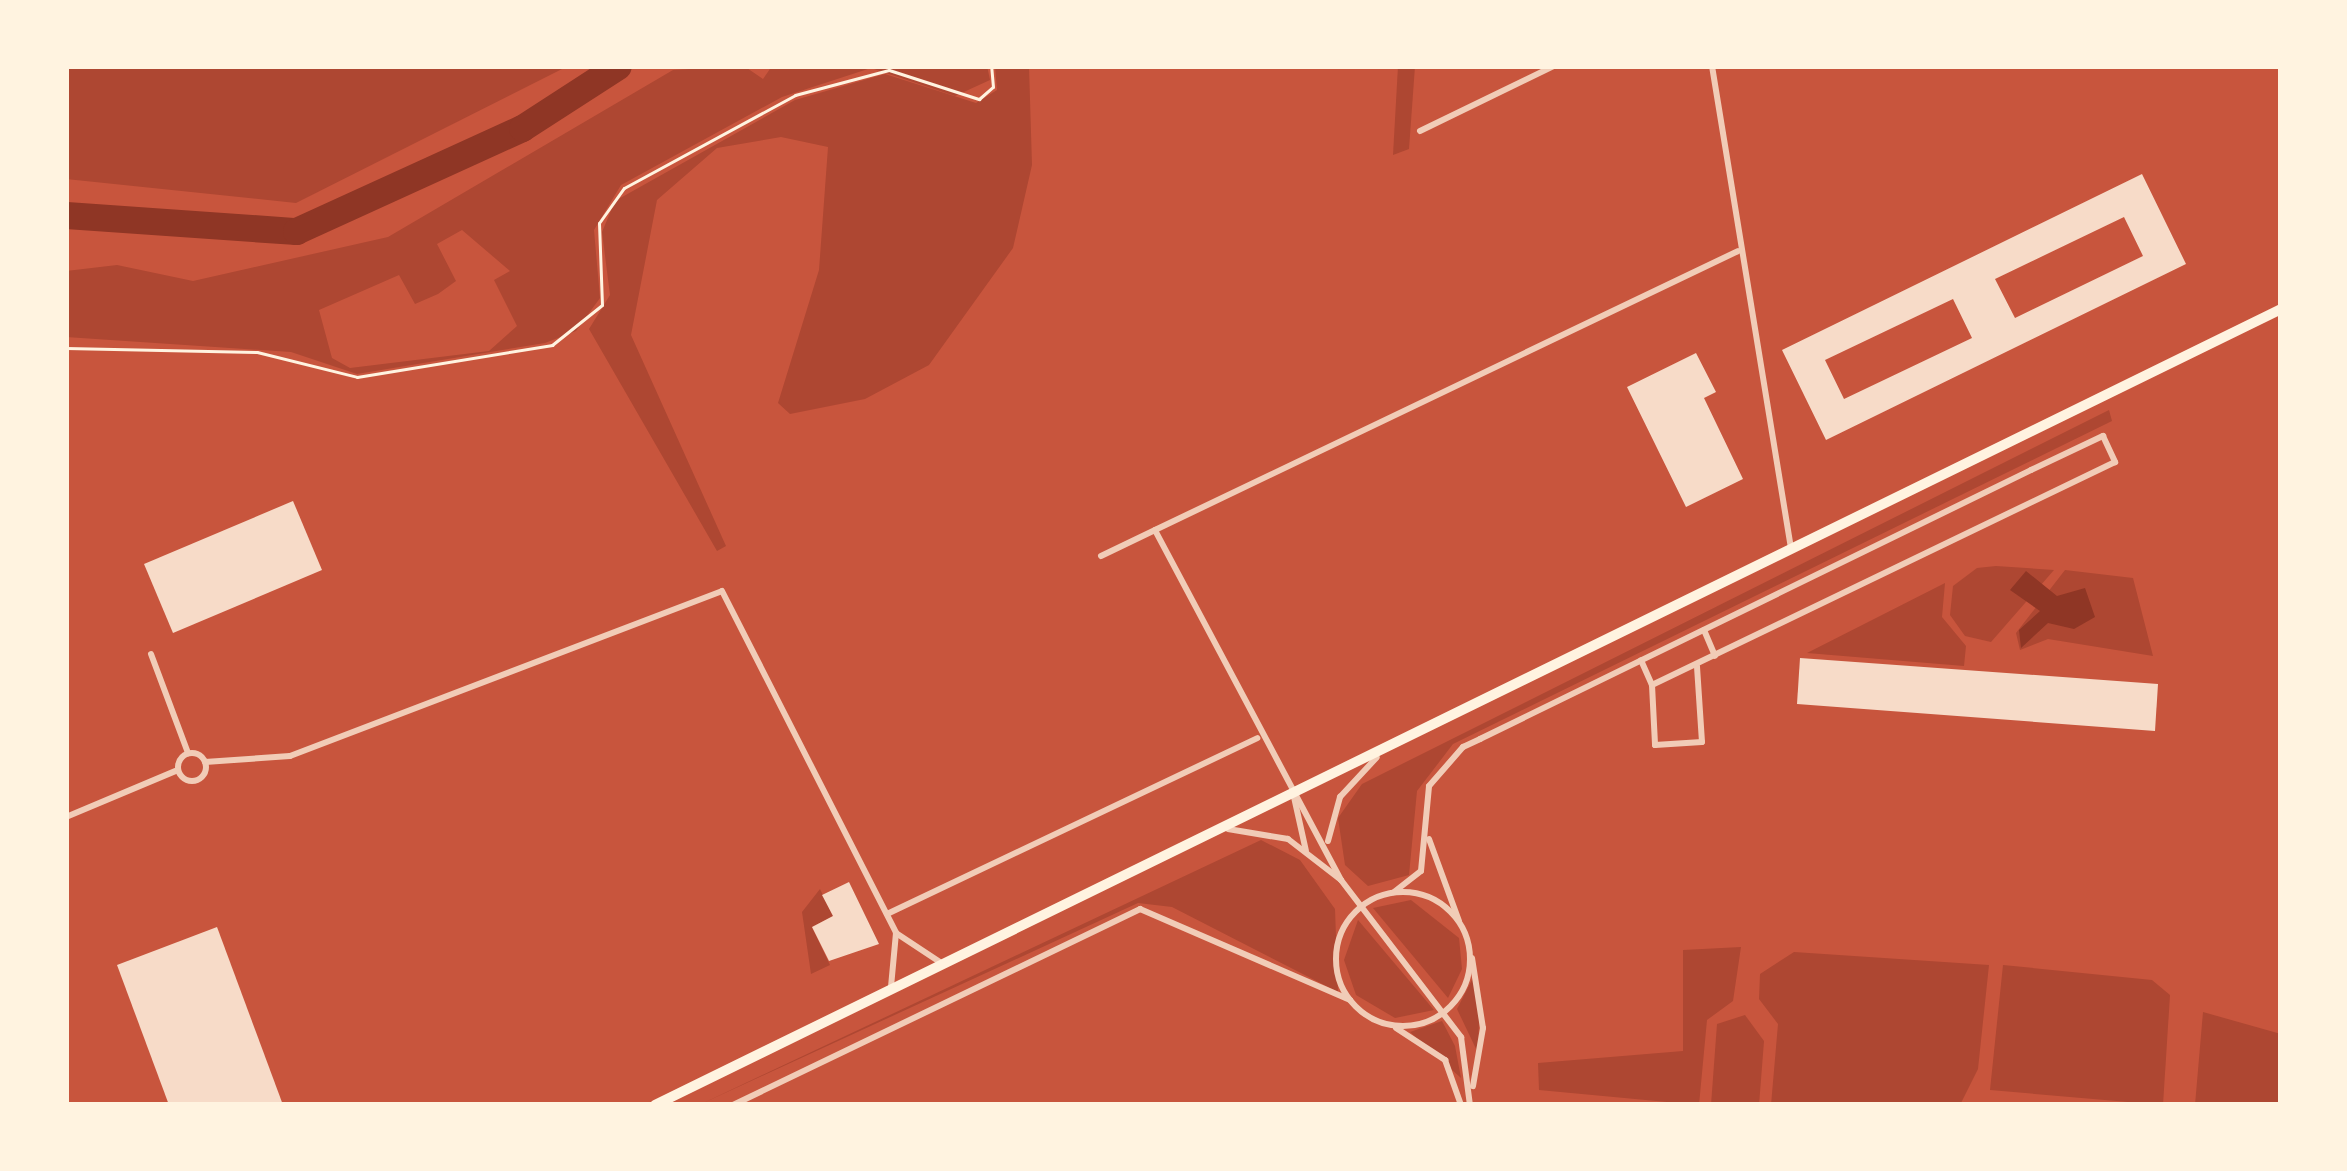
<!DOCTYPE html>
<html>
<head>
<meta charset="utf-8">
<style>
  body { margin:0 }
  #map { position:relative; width:2347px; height:1171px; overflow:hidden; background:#c8553d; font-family:Karla,sans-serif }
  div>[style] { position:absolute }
  .green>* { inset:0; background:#ae4732 }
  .water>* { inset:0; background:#8f3625 }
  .river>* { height:27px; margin:-13.5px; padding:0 13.5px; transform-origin:13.5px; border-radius:13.5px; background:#8f3625 }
  .building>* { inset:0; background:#f7dbc8 }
  .path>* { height:3px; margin:-1.5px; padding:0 1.5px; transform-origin:1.5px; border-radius:1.5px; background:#fff3e0 }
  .minor>* { height:6px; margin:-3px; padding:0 3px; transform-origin:3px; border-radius:3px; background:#f1ccb7 }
  .minor>.ring { margin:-3px; padding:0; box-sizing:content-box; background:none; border:6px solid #f1ccb7; border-radius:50% }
  .primary>* { height:10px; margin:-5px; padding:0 5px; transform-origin:5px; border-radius:5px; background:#fff3e0 }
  span { translate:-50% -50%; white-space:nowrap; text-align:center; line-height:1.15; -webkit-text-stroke:10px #fff3e0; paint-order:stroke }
  .frame { position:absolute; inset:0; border:69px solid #fff3e0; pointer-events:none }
</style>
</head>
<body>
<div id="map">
  <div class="green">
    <div style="clip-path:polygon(66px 66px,568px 66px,296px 203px,66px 179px)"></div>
    <div style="clip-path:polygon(evenodd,744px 66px,763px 79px,772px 66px,987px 66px,990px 80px,955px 96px,871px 68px,782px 97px,621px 185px,594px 230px,600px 298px,576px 331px,545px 343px,357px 374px,291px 352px,66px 337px,66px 271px,117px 265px,193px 281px,388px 237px,673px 70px,744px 66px,462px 230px,510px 271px,494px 280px,517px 326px,489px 351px,350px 368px,332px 358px,319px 310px,399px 275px,415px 304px,438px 294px,456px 281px,437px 244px,462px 230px)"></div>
    <div style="clip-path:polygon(995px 66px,1029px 66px,1032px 165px,1013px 248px,929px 365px,865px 399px,790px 414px,778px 403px,819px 270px,828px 147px,781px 137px,717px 148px,657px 200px,631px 335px,726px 546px,717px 551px,589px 329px,610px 295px,602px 232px,615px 201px,795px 100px,885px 74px,976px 103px,997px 90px)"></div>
    <div style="clip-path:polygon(1398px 66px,1415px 66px,1409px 149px,1393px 155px)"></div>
    <div style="clip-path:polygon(2109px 410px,2112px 421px,1453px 744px,1417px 791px,1409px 875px,1368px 886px,1345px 865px,1338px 818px,1362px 784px)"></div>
    <div style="clip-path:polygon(1977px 568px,1996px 566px,2054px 570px,1991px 642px,1965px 636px,1950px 615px,1953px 586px)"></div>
    <div style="clip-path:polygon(2065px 570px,2133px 578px,2153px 656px,2048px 639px,2020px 650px,2016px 633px)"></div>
    <div style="clip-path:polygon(1945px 583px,1942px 617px,1966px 646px,1964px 666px,1807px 653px)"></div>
    <div style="clip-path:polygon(1261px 840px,1300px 860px,1335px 909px,1338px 992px,1172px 907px,1138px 903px,699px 1105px)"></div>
    <div style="clip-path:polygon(820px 889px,833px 916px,812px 927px,830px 965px,811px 974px,802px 912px)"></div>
    <div style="clip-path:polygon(1411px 900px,1459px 938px,1462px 969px,1448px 998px,1373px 908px)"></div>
    <div style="clip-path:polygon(1358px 920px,1434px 1010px,1395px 1018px,1356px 995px,1344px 960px)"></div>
    <div style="clip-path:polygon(1741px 947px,1733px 1001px,1707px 1020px,1699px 1105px,1539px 1090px,1538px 1063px,1683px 1051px,1683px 950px)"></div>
    <div style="clip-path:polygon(1794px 952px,1989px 965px,1978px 1069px,1961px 1103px,1771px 1105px,1778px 1024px,1759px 999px,1760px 974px)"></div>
    <div style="clip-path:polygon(2003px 965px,2152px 980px,2170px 995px,2163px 1105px,1990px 1090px)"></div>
    <div style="clip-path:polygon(1474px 976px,1479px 1019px,1478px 1053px,1457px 1009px)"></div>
    <div style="clip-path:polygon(2203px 1012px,2281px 1034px,2281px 1105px,2195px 1105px)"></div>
    <div style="clip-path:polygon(1745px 1015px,1764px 1041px,1759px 1105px,1711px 1105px,1717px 1024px)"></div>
    <div style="clip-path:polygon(1442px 1021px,1455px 1046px,1461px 1078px,1410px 1032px)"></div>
  </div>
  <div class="water">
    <div style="clip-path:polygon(2026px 571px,2057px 596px,2085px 588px,2095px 617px,2074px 629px,2048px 623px,2021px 648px,2019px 630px,2040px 611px,2010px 590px)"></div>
  </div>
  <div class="river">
    <div style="left:66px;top:215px;width:231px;rotate:4deg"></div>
    <div style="left:296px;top:231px;width:248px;rotate:-24.5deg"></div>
    <div style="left:522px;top:128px;width:114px;rotate:-32.9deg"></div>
  </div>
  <div class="building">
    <div style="clip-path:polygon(evenodd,2142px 174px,2186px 264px,1826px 440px,1782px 350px,2142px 174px,2124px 217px,2143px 256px,2015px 318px,1995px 279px,2124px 217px,2142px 174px,1953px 299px,1972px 338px,1844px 399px,1825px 360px,1953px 299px)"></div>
    <div style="clip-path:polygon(1696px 353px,1716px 392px,1704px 398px,1743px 479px,1686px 507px,1627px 387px)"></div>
    <div style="clip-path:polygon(293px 501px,322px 570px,173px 633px,144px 564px)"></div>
    <div style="clip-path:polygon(1800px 658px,2158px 684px,2155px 731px,1797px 704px)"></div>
    <div style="clip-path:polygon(849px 882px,879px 944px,829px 961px,812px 927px,833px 916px,822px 895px)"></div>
    <div style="clip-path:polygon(217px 927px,283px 1105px,169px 1105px,117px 965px)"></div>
  </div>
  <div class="path">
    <div style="left:66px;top:348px;width:191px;rotate:1.2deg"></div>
    <div style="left:257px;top:352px;width:103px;rotate:14deg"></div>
    <div style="left:357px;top:377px;width:198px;rotate:-9.3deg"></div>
    <div style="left:552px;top:345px;width:64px;rotate:-38.7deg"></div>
    <div style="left:602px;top:305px;width:82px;rotate:-92.1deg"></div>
    <div style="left:599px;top:223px;width:43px;rotate:-54.5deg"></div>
    <div style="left:624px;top:188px;width:195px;rotate:-28.5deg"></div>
    <div style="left:795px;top:95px;width:97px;rotate:-14.9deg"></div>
    <div style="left:889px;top:70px;width:95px;rotate:17.9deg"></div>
    <div style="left:979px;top:99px;width:18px;rotate:-41deg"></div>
    <div style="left:993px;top:87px;width:21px;rotate:-95deg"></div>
  </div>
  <div class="minor">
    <div style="left:1712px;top:66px;width:489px;rotate:80.7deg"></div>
    <div style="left:1420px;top:131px;width:149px;rotate:-25.9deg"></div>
    <div style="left:1101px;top:556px;width:60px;rotate:-25.7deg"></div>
    <div style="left:1704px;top:630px;width:28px;rotate:67deg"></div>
    <div style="left:151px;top:654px;width:106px;rotate:69.5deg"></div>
    <div style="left:1652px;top:685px;width:60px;rotate:87.1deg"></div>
    <div style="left:1655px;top:745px;width:47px;rotate:-3.7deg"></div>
    <div style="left:1702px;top:742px;width:76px;rotate:-93.8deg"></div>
    <div class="ring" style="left:178px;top:753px;width:22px;height:22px"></div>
    <div style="left:205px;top:762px;width:85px;rotate:-4deg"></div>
    <div style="left:290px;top:756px;width:462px;rotate:-20.9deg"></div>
    <div style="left:722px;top:591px;width:384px;rotate:63deg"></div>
    <div style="left:896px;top:933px;width:54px;rotate:95.3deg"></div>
    <div style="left:1294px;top:797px;width:55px;rotate:77.5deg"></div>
    <div style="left:66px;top:817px;width:121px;rotate:-22.8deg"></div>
    <div style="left:1228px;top:829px;width:61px;rotate:9.5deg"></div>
    <div style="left:1288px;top:839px;width:67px;rotate:37.7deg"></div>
    <div style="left:1341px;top:880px;width:198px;rotate:52.6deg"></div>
    <div style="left:1461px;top:1037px;width:69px;rotate:82.5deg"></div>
    <div style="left:1429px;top:839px;width:87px;rotate:69.9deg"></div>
    <div style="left:1328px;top:841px;width:46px;rotate:-74.7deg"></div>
    <div style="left:1340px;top:797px;width:54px;rotate:-47.2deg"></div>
    <div style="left:1341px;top:880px;width:396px;rotate:-118deg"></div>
    <div style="left:1155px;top:530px;width:646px;rotate:-25.57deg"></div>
    <div style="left:1394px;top:892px;width:34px;rotate:-38deg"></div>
    <div style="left:1421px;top:871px;width:85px;rotate:-84.6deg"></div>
    <div style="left:1429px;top:786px;width:52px;rotate:-48.9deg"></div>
    <div style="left:1463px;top:747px;width:19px;rotate:-25deg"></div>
    <div style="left:1480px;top:739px;width:613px;rotate:-26.02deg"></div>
    <div style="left:2031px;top:470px;width:80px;rotate:-25.3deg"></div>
    <div style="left:2103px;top:436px;width:29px;rotate:65deg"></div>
    <div style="left:2115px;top:462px;width:514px;rotate:154.28deg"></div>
    <div style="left:1652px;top:685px;width:27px;rotate:-114deg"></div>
    <div class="ring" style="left:1336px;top:892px;width:128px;height:128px"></div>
    <div style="left:887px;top:914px;width:410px;rotate:-25.4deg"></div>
    <div style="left:896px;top:933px;width:53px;rotate:33.4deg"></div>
    <div style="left:1472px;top:958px;width:71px;rotate:81.1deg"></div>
    <div style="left:1483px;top:1028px;width:59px;rotate:99.8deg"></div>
    <div style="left:1396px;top:1028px;width:59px;rotate:33.1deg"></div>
    <div style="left:1445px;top:1060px;width:48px;rotate:70.4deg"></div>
    <div style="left:733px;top:1105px;width:452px;rotate:-25.7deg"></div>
    <div style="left:1140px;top:909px;width:229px;rotate:23.4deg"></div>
  </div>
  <div class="primary">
    <div style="left:655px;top:1105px;width:1810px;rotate:-26.08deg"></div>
  </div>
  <div class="frame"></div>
</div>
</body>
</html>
